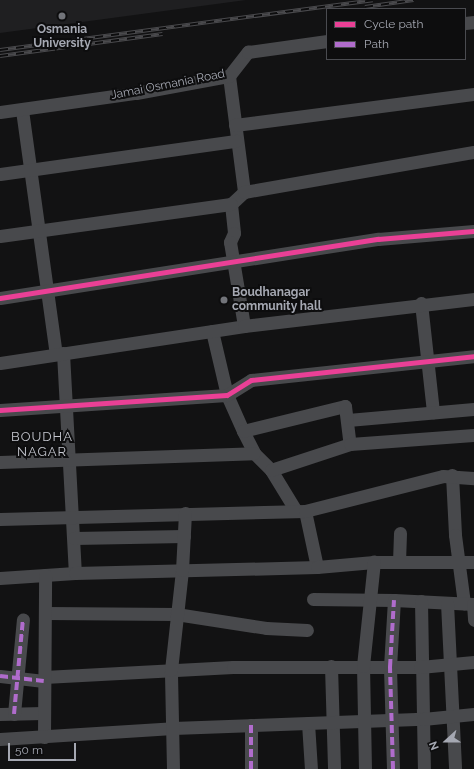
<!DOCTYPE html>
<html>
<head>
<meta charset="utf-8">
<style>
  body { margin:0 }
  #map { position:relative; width:474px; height:769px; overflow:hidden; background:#121213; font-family:Raleway,sans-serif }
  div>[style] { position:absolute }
  .built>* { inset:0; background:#1f1f21 }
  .minor>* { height:13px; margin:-6.5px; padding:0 6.5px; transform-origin:6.5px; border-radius:6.5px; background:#48494c }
  .rail>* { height:4px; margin-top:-2px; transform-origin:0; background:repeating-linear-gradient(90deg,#0d0d0e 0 8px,#4a4a4d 0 16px); box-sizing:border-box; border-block:1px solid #4a4a4d }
  .quiet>* { height:4px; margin-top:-2px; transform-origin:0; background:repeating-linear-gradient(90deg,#b06ccc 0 8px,transparent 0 12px) }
  .cycleway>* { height:5px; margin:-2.5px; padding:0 2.5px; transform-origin:2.5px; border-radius:2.5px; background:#ea4096 }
  .dots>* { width:11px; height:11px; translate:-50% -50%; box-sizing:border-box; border:2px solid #0d0d0e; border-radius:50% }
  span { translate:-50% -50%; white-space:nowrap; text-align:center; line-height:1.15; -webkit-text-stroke:4px #0d0d0e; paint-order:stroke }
  .poi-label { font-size:12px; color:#a5a8b2; font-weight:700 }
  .left { translate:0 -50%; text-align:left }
  .street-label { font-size:12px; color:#a5a8b2 }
  .neighbourhood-label { font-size:13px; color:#c5c7cf; letter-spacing:1px }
  .legend { position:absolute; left:326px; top:8px; width:140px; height:52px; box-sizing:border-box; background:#0d0d0e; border:1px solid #4a4b50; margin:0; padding:5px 7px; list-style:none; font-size:12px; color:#a5a8b2 }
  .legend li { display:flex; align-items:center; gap:8px; height:20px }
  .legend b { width:20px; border:1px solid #4a4b50 }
  .north { position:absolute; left:426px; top:721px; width:40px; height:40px; -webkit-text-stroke:3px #0d0d0e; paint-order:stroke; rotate:249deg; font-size:11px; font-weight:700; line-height:16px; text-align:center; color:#a5a8b2 }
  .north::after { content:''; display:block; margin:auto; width:14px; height:18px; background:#a5a8b2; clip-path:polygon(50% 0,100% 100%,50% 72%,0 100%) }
  .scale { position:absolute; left:8px; top:743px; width:68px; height:18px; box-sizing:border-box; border:2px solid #a5a8b2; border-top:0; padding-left:5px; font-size:12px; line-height:14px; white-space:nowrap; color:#a5a8b2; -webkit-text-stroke:3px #0d0d0e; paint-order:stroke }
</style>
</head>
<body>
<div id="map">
  <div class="built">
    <div style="clip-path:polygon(0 0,246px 0,0 33px)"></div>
  </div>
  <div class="minor">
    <div style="left:465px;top:23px;width:9px;rotate:-6deg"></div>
    <div style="left:229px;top:76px;width:117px;rotate:82.6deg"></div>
    <div style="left:244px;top:192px;width:18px;rotate:137deg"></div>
    <div style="left:231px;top:204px;width:29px;rotate:84deg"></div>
    <div style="left:234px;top:233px;width:10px;rotate:114deg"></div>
    <div style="left:230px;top:242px;width:85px;rotate:80.5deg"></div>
    <div style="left:22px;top:110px;width:246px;rotate:82.1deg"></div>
    <div style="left:0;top:112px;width:137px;rotate:-8deg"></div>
    <div style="left:136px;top:93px;width:95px;rotate:-10.4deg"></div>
    <div style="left:229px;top:76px;width:31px;rotate:-52deg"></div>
    <div style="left:248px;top:52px;width:80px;rotate:-7.9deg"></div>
    <div style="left:235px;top:125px;width:241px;rotate:-7.4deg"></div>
    <div style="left:0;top:174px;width:238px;rotate:-8deg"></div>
    <div style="left:244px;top:192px;width:233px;rotate:-9.9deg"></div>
    <div style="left:0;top:236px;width:233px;rotate:-7.9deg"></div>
    <div style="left:0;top:298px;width:383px;rotate:-8.9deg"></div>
    <div style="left:378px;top:239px;width:96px;rotate:-4.8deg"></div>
    <div style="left:421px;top:303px;width:110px;rotate:83.7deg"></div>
    <div style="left:212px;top:331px;width:66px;rotate:76.8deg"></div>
    <div style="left:227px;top:395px;width:39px;rotate:66deg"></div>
    <div style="left:243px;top:431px;width:25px;rotate:63deg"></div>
    <div style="left:254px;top:453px;width:24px;rotate:45deg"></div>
    <div style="left:271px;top:470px;width:48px;rotate:58.6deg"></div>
    <div style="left:63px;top:353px;width:220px;rotate:86.9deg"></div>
    <div style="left:0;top:363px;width:247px;rotate:-8.6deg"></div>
    <div style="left:244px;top:326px;width:232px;rotate:-6.7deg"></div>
    <div style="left:0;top:410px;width:227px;rotate:-3.8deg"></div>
    <div style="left:227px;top:395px;width:28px;rotate:-32deg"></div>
    <div style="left:251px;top:380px;width:224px;rotate:-6.1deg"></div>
    <div style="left:348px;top:420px;width:126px;rotate:-5deg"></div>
    <div style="left:243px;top:431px;width:105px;rotate:-13.8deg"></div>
    <div style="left:345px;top:406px;width:38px;rotate:83deg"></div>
    <div style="left:0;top:462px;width:254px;rotate:-2deg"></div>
    <div style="left:271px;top:470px;width:83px;rotate:-18.2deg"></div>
    <div style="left:350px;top:444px;width:124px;rotate:-4.2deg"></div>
    <div style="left:452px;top:475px;width:60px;rotate:87.1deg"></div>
    <div style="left:455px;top:535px;width:69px;rotate:82.5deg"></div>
    <div style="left:305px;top:511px;width:57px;rotate:77.9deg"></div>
    <div style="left:0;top:519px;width:305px;rotate:-1.5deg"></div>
    <div style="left:305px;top:511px;width:142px;rotate:-14.2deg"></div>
    <div style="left:443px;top:476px;width:31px;rotate:4deg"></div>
    <div style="left:74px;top:538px;width:110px;rotate:-1deg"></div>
    <div style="left:399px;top:562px;width:29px;rotate:-88deg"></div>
    <div style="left:0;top:578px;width:75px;rotate:-3.8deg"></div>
    <div style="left:75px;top:573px;width:242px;rotate:-1.4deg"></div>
    <div style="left:317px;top:567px;width:57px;rotate:-5deg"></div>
    <div style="left:374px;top:562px;width:100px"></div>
    <div style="left:313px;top:599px;width:81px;rotate:0.7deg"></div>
    <div style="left:394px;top:600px;width:80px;rotate:2.9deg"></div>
    <div style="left:421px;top:601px;width:168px;rotate:89deg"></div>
    <div style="left:447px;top:603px;width:166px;rotate:87.2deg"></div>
    <div style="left:473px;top:604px;width:16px;rotate:86deg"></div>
    <div style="left:47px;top:613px;width:129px;rotate:0.4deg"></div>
    <div style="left:176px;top:614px;width:91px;rotate:8.8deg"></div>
    <div style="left:266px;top:628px;width:41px;rotate:2.8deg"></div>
    <div style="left:331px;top:666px;width:103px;rotate:88.3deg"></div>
    <div style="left:0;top:676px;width:44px;rotate:6.5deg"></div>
    <div style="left:44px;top:677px;width:189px;rotate:-3deg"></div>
    <div style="left:233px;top:667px;width:187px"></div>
    <div style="left:420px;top:667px;width:54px;rotate:-5.3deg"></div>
    <div style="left:0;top:714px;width:43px;rotate:-1.3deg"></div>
    <div style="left:14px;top:714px;width:95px;rotate:-84.6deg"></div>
    <div style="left:308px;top:723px;width:46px;rotate:86.3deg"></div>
    <div style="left:251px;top:725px;width:44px;rotate:90deg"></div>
    <div style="left:44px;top:737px;width:162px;rotate:-89.6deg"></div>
    <div style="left:0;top:739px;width:173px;rotate:-3.6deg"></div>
    <div style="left:173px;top:728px;width:250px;rotate:-2.1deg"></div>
    <div style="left:423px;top:719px;width:51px;rotate:-5.6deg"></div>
    <div style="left:173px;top:769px;width:99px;rotate:-91.2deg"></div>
    <div style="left:171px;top:670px;width:101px;rotate:-83.7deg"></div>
    <div style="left:182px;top:570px;width:57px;rotate:-87deg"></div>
    <div style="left:365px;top:769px;width:103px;rotate:-91.1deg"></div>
    <div style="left:363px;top:666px;width:105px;rotate:-84deg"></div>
    <div style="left:393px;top:769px;width:102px;rotate:-91.7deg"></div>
    <div style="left:390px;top:667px;width:67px;rotate:-86.6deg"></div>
  </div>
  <div class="rail">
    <div style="left:365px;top:7px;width:49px;rotate:-8.1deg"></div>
    <div style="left:0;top:50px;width:376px;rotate:-7.6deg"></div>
    <div style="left:0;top:56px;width:164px;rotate:-7.7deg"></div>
  </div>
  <div class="quiet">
    <div style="left:0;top:676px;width:44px;rotate:6.5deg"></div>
    <div style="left:14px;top:714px;width:95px;rotate:-84.6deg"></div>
    <div style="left:251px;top:725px;width:44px;rotate:90deg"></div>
    <div style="left:393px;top:769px;width:102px;rotate:-91.7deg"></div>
    <div style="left:390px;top:667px;width:67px;rotate:-86.6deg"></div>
  </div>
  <div class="cycleway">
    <div style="left:0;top:298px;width:383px;rotate:-8.9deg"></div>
    <div style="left:378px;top:239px;width:96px;rotate:-4.8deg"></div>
    <div style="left:0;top:410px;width:227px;rotate:-3.8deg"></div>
    <div style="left:227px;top:395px;width:28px;rotate:-32deg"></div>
    <div style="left:251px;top:380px;width:224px;rotate:-6.1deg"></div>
  </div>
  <div class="dots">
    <div style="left:62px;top:16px;background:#72747a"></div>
    <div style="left:224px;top:300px;background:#72747a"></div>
  </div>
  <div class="poi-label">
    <span style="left:62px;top:37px">Osmania<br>University</span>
    <span class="left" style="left:232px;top:300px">Boudhanagar<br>community hall</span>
  </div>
  <div class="street-label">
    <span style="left:168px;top:85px;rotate:-11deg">Jamai Osmania Road</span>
  </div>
  <div class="neighbourhood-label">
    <span style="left:42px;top:445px">BOUDHA<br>NAGAR</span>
  </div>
  <ul class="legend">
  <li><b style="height:5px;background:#ea4096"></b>Cycle path</li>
  <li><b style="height:5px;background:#b06ccc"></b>Path</li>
  </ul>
  <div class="north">N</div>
  <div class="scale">50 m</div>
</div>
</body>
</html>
